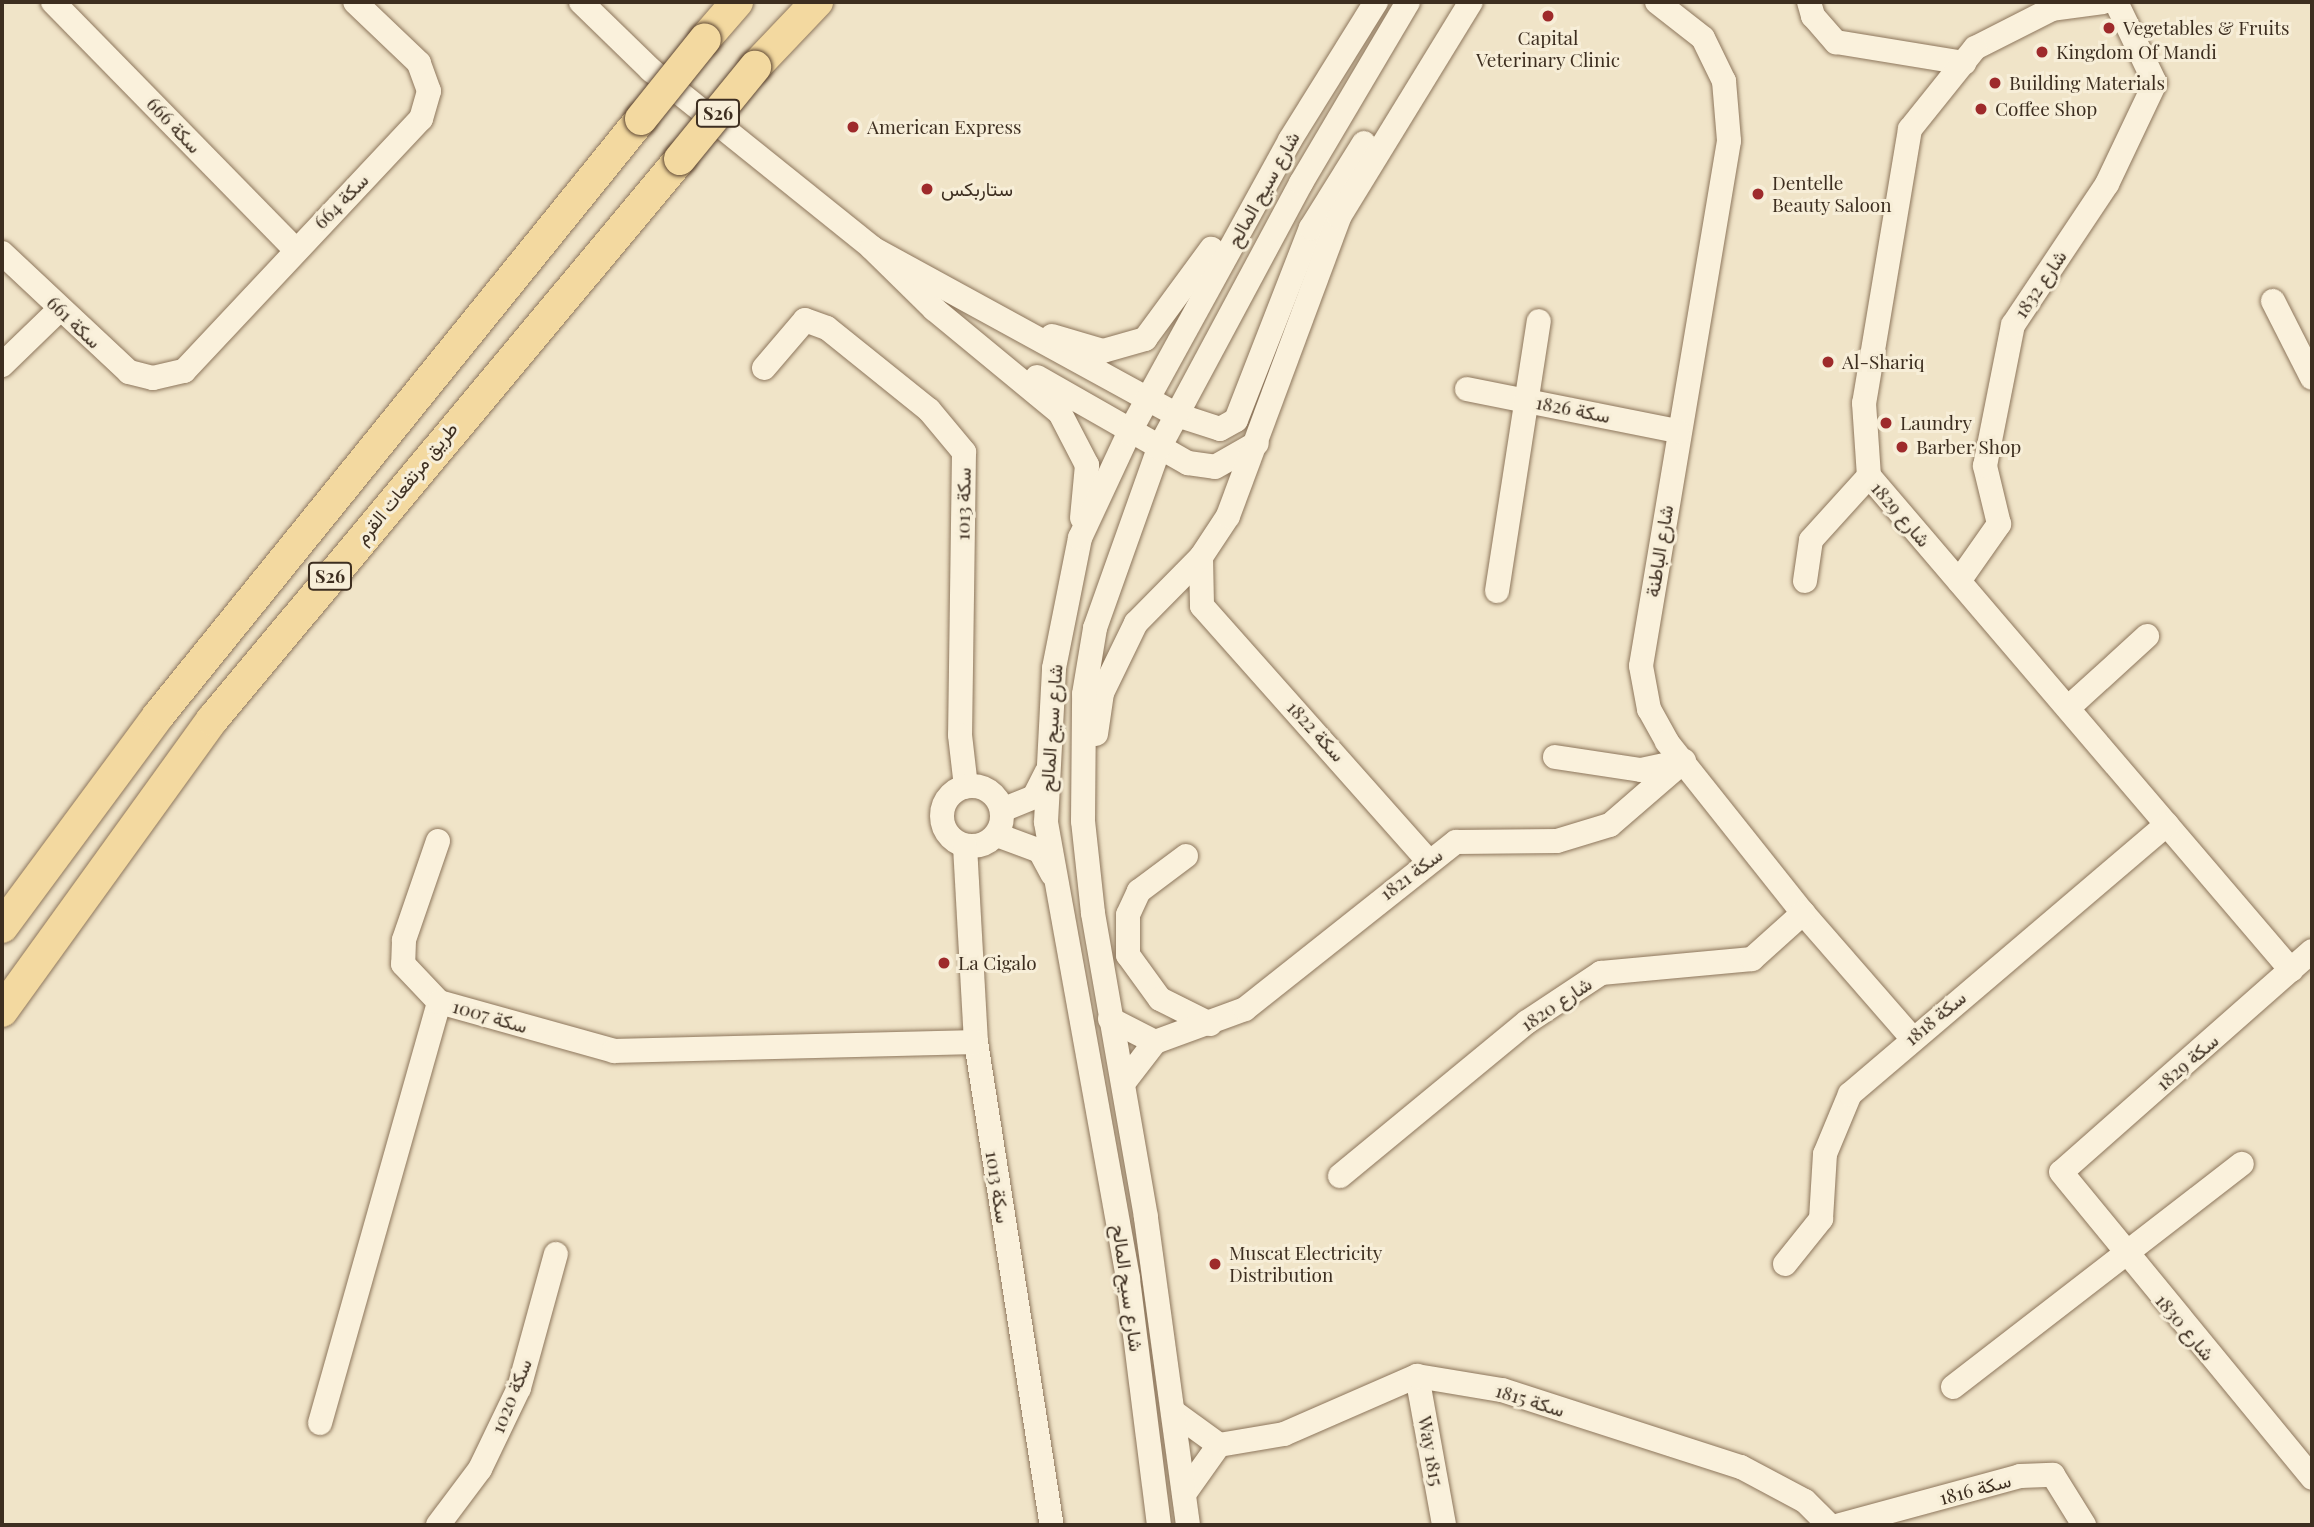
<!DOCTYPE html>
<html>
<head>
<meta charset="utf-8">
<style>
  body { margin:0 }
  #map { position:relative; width:2314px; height:1527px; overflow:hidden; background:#f0e4c8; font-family:"Playfair Display",Vazirmatn,serif }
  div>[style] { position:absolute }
  .roads { filter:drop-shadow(0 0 2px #8d765c) drop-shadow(0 0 2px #8d765c) }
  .minor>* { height:24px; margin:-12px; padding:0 12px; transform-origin:12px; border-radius:12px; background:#faf1dc }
  .minor>.ring { margin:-12px; padding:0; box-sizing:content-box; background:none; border:24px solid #faf1dc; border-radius:50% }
  .major>* { height:32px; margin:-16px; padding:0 16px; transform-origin:16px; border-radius:16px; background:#f3d9a0 }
  .bridges { filter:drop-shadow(0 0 2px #5b4430) drop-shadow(0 0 2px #5b4430) }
  .major-bridge>* { height:32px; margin:-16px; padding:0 16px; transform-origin:16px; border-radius:16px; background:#f3d9a0 }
  .dots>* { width:19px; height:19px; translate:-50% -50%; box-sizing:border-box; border:4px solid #f7eed8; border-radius:50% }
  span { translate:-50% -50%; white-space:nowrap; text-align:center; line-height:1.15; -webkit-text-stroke:6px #f7eed8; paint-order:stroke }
  .shield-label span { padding:2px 5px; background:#f7eed8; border:2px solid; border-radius:5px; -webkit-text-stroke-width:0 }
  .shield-label { font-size:18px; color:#3d2e20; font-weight:700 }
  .poi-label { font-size:19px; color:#3d2e20 }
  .left { translate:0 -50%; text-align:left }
  .street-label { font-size:19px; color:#3d2e20 }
  .frame { position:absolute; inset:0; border:4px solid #3d2e20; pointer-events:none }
</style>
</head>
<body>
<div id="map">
  <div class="roads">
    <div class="minor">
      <div style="left:53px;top:2px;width:346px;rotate:45.6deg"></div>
      <div style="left:581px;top:2px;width:98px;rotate:44.2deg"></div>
      <div style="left:651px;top:70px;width:284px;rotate:38.8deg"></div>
      <div style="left:872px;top:248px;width:87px;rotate:44.5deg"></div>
      <div style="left:934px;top:309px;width:163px;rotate:39.5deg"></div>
      <div style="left:1060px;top:413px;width:59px;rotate:62.6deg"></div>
      <div style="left:1087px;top:465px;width:53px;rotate:95.4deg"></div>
      <div style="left:1657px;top:2px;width:58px;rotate:38deg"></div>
      <div style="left:1703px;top:38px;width:48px;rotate:64deg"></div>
      <div style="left:1724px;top:81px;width:60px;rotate:85.2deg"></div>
      <div style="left:1729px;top:141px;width:532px;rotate:99.52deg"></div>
      <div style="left:1641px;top:666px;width:44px;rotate:79.5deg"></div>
      <div style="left:1649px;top:709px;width:38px;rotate:61deg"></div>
      <div style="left:1667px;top:742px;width:218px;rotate:51.5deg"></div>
      <div style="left:1803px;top:913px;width:166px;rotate:48.9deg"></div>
      <div style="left:1809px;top:2px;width:15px;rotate:74deg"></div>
      <div style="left:1813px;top:16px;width:35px;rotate:49deg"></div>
      <div style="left:1836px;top:42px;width:130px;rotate:9.3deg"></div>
      <div style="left:2103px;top:2px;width:51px;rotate:172.2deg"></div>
      <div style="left:2052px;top:9px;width:86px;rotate:153.1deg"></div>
      <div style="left:1975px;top:48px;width:104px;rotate:128.7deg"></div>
      <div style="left:1910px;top:129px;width:278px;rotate:99.5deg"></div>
      <div style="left:1864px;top:403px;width:73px;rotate:86.1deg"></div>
      <div style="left:1869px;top:476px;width:650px;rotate:49.49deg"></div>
      <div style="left:872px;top:248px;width:348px;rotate:28.7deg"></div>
      <div style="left:1177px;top:415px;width:45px;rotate:18deg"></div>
      <div style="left:1220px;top:429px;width:18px;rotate:-29deg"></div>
      <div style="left:1236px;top:420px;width:206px;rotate:-68.7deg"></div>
      <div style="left:1311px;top:228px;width:100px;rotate:-58.1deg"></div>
      <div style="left:2px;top:253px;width:174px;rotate:43.1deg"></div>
      <div style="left:129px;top:372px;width:25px;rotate:14deg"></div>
      <div style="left:153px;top:378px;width:32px;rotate:-13deg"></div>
      <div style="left:184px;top:371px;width:346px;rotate:-46.8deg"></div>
      <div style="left:421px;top:119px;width:29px;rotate:-74deg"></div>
      <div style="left:429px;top:91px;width:30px;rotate:-110deg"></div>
      <div style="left:419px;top:63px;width:88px;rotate:-136.4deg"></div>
      <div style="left:2273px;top:301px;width:86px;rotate:63.1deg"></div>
      <div style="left:1052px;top:336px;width:53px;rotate:16.4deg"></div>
      <div style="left:1103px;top:351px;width:44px;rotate:-15.9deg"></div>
      <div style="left:1145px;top:339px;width:112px;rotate:-53.7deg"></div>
      <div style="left:2px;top:365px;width:81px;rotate:-44deg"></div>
      <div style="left:764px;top:368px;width:63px;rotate:-49.5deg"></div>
      <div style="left:805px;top:320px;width:23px;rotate:20deg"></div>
      <div style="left:827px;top:328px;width:131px;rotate:38.8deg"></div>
      <div style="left:929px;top:410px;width:55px;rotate:50.2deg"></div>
      <div style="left:964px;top:452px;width:283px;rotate:90.8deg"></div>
      <div style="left:960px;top:735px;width:52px;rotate:83.4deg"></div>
      <div style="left:1037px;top:377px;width:174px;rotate:29.7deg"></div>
      <div style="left:1188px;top:463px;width:27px;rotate:8deg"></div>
      <div style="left:1215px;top:467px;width:48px;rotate:-29.7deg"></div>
      <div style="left:1467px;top:389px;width:215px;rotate:11.3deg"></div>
      <div style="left:1201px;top:557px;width:49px;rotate:88.8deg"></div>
      <div style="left:1202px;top:606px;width:339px;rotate:48.4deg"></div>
      <div style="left:1805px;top:581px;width:41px;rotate:-81.7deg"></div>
      <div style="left:1811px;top:540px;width:86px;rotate:-47.8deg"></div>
      <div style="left:1959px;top:581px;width:70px;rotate:-54.9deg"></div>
      <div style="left:1999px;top:524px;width:60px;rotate:-103.6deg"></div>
      <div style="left:1985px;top:466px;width:144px;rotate:-78.8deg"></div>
      <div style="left:2013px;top:325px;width:169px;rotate:-56.3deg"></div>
      <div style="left:2107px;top:184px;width:112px;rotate:-64.6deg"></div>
      <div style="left:2155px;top:83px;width:90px;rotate:-115.7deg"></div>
      <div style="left:1497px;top:591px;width:273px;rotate:-81.2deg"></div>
      <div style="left:2068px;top:708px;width:107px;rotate:-42.3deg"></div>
      <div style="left:1096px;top:734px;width:41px;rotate:-81.7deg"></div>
      <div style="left:1102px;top:693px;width:78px;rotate:-64.1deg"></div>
      <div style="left:1136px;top:623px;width:93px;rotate:-45.4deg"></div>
      <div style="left:1201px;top:557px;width:49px;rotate:-56.6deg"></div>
      <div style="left:1228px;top:516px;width:319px;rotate:-69.6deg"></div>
      <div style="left:1339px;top:217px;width:252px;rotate:-58.5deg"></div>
      <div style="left:1555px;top:757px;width:87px;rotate:8.6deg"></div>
      <div style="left:1641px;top:770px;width:43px;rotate:-12.1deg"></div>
      <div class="ring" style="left:942px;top:786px;width:36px;height:36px"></div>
      <div style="left:1002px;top:810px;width:35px;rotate:-22deg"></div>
      <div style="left:1034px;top:797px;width:28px;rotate:-63deg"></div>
      <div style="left:997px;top:835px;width:46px;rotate:20.4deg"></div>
      <div style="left:1040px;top:851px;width:26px;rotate:62deg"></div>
      <div style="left:438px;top:841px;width:105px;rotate:109deg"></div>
      <div style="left:404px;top:940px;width:24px;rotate:92deg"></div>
      <div style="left:403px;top:964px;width:52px;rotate:46.5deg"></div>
      <div style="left:965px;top:846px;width:196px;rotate:86.8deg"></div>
      <div style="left:976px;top:1042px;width:489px;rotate:81.1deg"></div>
      <div style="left:1186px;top:856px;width:59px;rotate:143.3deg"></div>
      <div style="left:1139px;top:891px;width:26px;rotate:115deg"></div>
      <div style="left:1128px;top:915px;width:40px;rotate:90deg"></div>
      <div style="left:1128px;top:955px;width:54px;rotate:54deg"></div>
      <div style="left:1160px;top:999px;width:56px;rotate:26.6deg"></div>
      <div style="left:2312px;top:951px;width:334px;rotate:138.6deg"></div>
      <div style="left:2061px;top:1172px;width:396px;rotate:50.6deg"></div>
      <div style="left:1110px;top:1019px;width:51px;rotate:27.1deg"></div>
      <div style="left:1125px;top:1081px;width:49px;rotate:-52.4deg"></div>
      <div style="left:1155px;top:1042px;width:96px;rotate:-20.1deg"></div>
      <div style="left:1245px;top:1009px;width:269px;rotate:-38.4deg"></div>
      <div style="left:1456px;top:842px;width:101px;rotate:-0.6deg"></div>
      <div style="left:1557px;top:841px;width:55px;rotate:-16.8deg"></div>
      <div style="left:1610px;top:825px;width:98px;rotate:-40.9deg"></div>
      <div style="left:1340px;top:1176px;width:242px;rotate:-39.5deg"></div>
      <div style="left:1527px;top:1022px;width:89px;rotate:-33.5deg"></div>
      <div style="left:1601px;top:973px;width:152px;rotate:-5.3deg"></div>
      <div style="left:1752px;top:959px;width:69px;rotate:-42deg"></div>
      <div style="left:1785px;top:1264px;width:58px;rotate:-51.3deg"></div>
      <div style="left:1821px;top:1219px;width:65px;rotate:-86.5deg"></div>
      <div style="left:1825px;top:1154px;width:65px;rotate:-67.4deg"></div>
      <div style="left:1850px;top:1094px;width:416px;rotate:-40.4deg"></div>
      <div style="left:1417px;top:1376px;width:151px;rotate:79.7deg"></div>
      <div style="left:1953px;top:1387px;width:365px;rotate:-37.7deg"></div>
      <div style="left:1175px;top:1413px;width:54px;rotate:36deg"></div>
      <div style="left:320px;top:1423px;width:437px;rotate:-74.2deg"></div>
      <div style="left:439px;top:1002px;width:182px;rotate:15.6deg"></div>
      <div style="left:614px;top:1051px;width:362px;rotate:-1.4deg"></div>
      <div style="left:1184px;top:1494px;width:60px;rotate:-54.5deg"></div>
      <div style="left:1219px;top:1445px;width:66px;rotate:-9.6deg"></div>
      <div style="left:1284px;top:1434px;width:145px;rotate:-23.6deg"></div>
      <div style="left:1417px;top:1376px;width:86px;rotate:9.4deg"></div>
      <div style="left:1502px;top:1390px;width:251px;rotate:17.9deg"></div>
      <div style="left:1741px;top:1467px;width:72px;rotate:28deg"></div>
      <div style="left:1805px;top:1501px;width:34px;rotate:45deg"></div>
      <div style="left:438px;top:1525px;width:70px;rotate:-53.1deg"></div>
      <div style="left:480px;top:1469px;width:90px;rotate:-64.3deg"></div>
      <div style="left:519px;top:1388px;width:139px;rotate:-74.6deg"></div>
      <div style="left:1159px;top:1525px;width:249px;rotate:-97.2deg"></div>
      <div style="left:1128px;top:1278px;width:463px;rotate:-100.2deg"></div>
      <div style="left:1046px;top:822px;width:154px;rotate:-87deg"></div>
      <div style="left:1054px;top:668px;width:133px;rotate:-78.7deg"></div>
      <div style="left:1080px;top:538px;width:116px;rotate:-65deg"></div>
      <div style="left:1129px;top:433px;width:334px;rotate:-61.2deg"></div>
      <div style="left:1290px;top:140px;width:163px;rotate:-58.1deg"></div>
      <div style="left:1188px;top:1525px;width:311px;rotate:-97.8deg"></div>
      <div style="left:1146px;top:1217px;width:309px;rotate:-99.9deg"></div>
      <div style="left:1093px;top:913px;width:93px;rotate:-96.2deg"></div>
      <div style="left:1083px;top:821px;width:127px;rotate:-89.5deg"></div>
      <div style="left:1084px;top:694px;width:67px;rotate:-80.5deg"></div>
      <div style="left:1095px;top:628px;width:191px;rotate:-70.4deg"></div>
      <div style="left:1159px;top:448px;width:301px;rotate:-61.8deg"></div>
      <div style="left:1301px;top:183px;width:210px;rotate:-59.4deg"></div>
      <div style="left:1840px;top:1525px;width:187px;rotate:-15.2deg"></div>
      <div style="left:2020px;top:1476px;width:33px;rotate:-2deg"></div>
      <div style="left:2053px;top:1475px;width:59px;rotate:58.2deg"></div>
    </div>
    <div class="major">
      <div style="left:705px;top:39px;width:49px;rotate:-49.1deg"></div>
      <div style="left:755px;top:67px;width:90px;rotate:-46.4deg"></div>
      <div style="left:2px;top:927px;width:262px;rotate:-53.5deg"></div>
      <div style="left:158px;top:716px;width:768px;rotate:-51.03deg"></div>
      <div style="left:2px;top:1011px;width:359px;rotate:-54.2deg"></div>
      <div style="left:212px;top:720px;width:731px;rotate:-50.16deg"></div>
    </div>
  </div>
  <div class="bridges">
    <div class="major-bridge">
      <div style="left:641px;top:119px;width:102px;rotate:-51.3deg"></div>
      <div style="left:680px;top:159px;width:119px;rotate:-50.8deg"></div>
    </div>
  </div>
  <div class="dots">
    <div style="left:1548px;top:16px;background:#9e2a2b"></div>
    <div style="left:2109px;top:28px;background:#9e2a2b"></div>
    <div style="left:2042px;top:52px;background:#9e2a2b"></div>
    <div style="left:1995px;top:83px;background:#9e2a2b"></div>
    <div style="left:1981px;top:109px;background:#9e2a2b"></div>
    <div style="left:853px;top:127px;background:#9e2a2b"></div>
    <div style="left:927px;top:189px;background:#9e2a2b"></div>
    <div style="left:1758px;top:194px;background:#9e2a2b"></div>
    <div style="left:1828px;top:362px;background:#9e2a2b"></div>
    <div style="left:1886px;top:423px;background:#9e2a2b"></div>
    <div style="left:1902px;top:447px;background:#9e2a2b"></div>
    <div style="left:944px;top:963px;background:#9e2a2b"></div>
    <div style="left:1215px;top:1264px;background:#9e2a2b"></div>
  </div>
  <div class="shield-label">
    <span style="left:718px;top:113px">S26</span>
    <span style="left:330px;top:576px">S26</span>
  </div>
  <div class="poi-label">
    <span class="left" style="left:2123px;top:28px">Vegetables &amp; Fruits</span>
    <span style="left:1548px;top:49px">Capital<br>Veterinary Clinic</span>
    <span class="left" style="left:2056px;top:52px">Kingdom Of Mandi</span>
    <span class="left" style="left:2009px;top:83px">Building Materials</span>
    <span class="left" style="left:1995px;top:109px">Coffee Shop</span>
    <span class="left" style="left:867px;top:127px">American Express</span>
    <span class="left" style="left:1772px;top:194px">Dentelle<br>Beauty Saloon</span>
    <span class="left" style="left:941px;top:189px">ستاربكس</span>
    <span class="left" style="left:1842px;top:362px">Al-Shariq</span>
    <span class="left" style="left:1900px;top:423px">Laundry</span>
    <span class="left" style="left:1916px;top:447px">Barber Shop</span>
    <span class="left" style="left:958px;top:963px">La Cigalo</span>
    <span class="left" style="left:1229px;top:1264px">Muscat Electricity<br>Distribution</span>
  </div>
  <div class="street-label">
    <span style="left:174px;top:125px;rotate:46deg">سكة 666</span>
    <span style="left:1263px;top:189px;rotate:-61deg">شارع سيح المالح</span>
    <span style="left:341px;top:201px;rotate:-46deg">سكة 664</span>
    <span style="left:2040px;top:284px;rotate:-56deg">1832 شارع</span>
    <span style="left:74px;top:322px;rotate:43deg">سكة 661</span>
    <span style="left:1573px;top:409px;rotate:11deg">سكة 1826</span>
    <span style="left:406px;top:483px;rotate:-51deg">طريق مرتفعات القرم</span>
    <span style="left:963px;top:504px;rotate:-89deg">سكة 1013</span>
    <span style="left:1901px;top:514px;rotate:49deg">1829 شارع</span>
    <span style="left:1659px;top:551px;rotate:-81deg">شارع الباطنة</span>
    <span style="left:1051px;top:728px;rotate:-86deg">شارع سيح المالح</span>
    <span style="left:1316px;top:731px;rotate:47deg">سكة 1822</span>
    <span style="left:1411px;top:874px;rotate:-37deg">سكة 1821</span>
    <span style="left:1556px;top:1004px;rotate:-34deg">1820 شارع</span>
    <span style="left:490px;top:1016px;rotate:16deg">سكة 1007</span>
    <span style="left:1935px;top:1018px;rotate:-40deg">سكة 1818</span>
    <span style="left:2187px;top:1062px;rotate:-41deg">سكة 1829</span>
    <span style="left:998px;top:1187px;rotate:81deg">سكة 1013</span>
    <span style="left:1128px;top:1288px;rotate:82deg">شارع سيح المالح</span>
    <span style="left:2185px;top:1327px;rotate:50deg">1830 شارع</span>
    <span style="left:511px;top:1396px;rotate:-68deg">سكة 1020</span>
    <span style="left:1530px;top:1400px;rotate:17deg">سكة 1815</span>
    <span style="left:1431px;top:1451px;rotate:80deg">Way 1815</span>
    <span style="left:1975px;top:1489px;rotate:-15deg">سكة 1816</span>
  </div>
  <div class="frame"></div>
</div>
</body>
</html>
